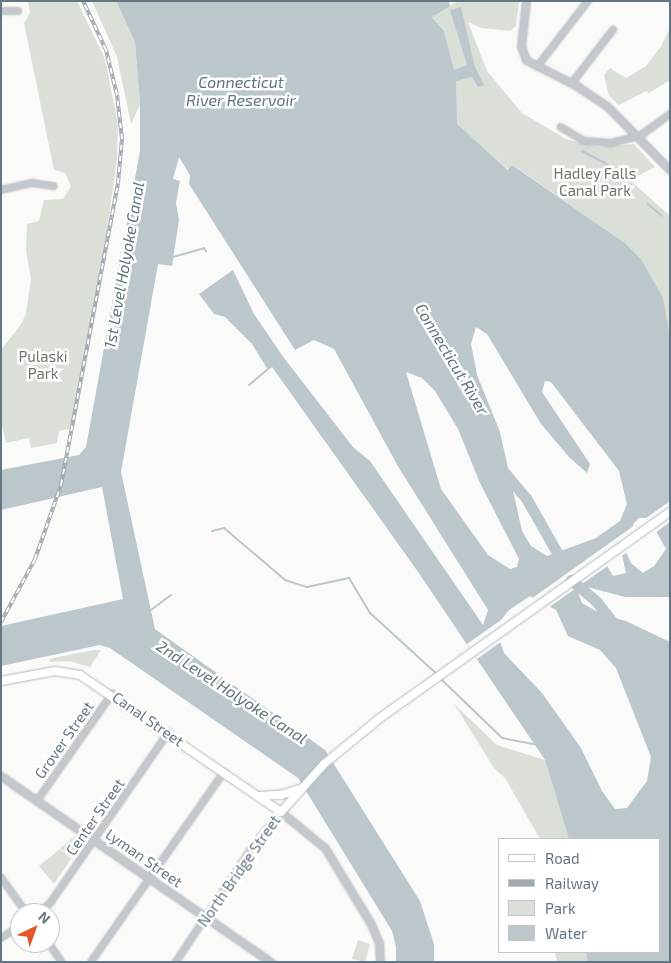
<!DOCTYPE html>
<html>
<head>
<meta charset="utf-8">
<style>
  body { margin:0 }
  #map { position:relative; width:671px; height:963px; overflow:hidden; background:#fafaf8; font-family:"Exo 2",sans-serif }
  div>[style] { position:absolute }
  .green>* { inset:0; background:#dadfd7 }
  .water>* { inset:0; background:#bbc7cb }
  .pier>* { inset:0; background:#fafaf8 }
  .stream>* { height:2px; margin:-1px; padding:0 1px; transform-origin:1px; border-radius:1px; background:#bbc7cb }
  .river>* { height:11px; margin:-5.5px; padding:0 5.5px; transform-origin:5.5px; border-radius:5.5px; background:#bbc7cb }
  .roads { filter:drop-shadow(0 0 1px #b3babf) drop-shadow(0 0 1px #b3babf) }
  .minor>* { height:5.5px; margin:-2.75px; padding:0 2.75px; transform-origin:2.75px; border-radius:2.75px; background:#c3c8cc }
  .tertiary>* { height:7px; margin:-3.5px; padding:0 3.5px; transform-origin:3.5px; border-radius:3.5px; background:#c3c8cc }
  .secondary>* { height:8px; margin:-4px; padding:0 4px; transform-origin:4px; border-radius:4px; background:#fff }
  .rail>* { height:4px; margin-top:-2px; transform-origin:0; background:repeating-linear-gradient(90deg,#fff 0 5.5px,#a2aab0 0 11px); box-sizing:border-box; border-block:1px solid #a2aab0 }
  span { translate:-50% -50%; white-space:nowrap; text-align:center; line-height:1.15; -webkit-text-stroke:5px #fff; paint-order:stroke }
  .park-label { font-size:15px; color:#687a64 }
  .street-label { font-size:15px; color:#657683 }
  .water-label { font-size:16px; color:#60757c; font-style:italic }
  .frame { position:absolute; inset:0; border:2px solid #657683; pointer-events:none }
  .legend { position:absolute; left:498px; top:838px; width:162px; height:115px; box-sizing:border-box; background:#fff; border:1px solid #c1c8cd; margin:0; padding:6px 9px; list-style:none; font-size:15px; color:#657683 }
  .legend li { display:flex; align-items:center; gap:10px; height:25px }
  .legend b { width:25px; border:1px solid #c1c8cd }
  .north { position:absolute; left:10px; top:903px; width:50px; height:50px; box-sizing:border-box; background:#fff; border:1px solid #c1c8cd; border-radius:50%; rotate:42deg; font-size:14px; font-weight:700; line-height:20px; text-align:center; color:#657683 }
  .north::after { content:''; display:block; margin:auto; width:18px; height:22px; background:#e4572e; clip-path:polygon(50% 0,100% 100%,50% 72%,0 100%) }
</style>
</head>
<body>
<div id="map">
  <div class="green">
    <div style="clip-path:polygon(28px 1px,77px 1px,105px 59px,118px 124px,117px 158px,98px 300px,74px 428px,59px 431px,57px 443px,31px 448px,29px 438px,6px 443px,1px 421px,1px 350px,22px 323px,26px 313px,31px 279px,26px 251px,27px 224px,39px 221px,44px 200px,63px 199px,71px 186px,65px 173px,54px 170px,24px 23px,30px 13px)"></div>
    <div style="clip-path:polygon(92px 1px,116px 1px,135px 42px,140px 105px,131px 124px,117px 57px)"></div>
    <div style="clip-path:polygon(458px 1px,519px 1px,516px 26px,510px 31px,481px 28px,468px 22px,487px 71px,522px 113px,566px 139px,598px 147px,634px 144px,655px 167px,630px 180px,670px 216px,670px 364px,641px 259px,625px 243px,513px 165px,509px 170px,456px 124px,456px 82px,444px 31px,432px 16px)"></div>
    <div style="clip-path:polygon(670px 28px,670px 80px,649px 93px,646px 91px,619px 105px,609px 96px,604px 75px,610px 68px,626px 78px,646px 66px,661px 46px)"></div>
    <div style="clip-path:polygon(93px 650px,101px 650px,90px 667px,69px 661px,50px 662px,49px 659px)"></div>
    <div style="clip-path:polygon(454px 704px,497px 745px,545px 760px,569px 839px,540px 839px,505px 778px,494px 768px)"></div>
    <div style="clip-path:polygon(77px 835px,84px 840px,72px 858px,60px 848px)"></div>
    <div style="clip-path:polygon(60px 849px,71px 859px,54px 884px,39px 866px)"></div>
    <div style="clip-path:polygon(358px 940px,370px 944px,365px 962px,352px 959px)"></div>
    <div style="clip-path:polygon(555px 952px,586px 952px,587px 962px,557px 962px)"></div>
  </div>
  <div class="water">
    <div style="clip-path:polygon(evenodd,116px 1px,449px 1px,450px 6px,432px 17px,444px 31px,454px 70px,467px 65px,450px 10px,461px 7px,475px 67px,484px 85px,478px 87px,472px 77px,456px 81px,457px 124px,508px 170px,512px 165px,625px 243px,641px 259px,663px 298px,670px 338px,670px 597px,625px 597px,587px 587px,578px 593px,582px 603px,603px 615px,626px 621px,670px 642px,670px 962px,587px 962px,586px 952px,660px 952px,660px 839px,569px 839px,545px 760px,416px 569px,272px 367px,268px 370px,252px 344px,225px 317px,214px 314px,199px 294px,233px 270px,254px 314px,284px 358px,353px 447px,370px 461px,483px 625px,488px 610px,399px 468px,334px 349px,314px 340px,295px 350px,189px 184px,190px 175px,179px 157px,173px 179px,180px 181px,176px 203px,179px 220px,172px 266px,158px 264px,121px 472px,155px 629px,325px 750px,420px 901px,434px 944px,434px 962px,396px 962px,396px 947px,392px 931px,298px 778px,110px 648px,100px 645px,1px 666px,1px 626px,123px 599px,102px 487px,1px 510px,1px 470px,79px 455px,86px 447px,140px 151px,140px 105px,135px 42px,116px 1px,476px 327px,487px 334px,541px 424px,569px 457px,587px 473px,590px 464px,542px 392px,545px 381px,551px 382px,619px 471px,627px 504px,620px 521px,596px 538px,547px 556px,531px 546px,522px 531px,500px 432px,477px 375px,471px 344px,476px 327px,116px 1px,406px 372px,422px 378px,435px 391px,458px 429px,480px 483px,519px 559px,517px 567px,510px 569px,488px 555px,441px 489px,406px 372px,116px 1px,639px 518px,649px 518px,666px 549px,654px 566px,643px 573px,631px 563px,625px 550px,634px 523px,639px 518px,116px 1px,612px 545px,622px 555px,626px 573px,613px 576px,600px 554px,612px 545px,116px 1px,530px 596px,556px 610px,568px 636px,600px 650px,616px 668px,651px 757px,647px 781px,627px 808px,615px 809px,602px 791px,581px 748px,542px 693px,504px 653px,495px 628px,509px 610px,530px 596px)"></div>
  </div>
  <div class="pier">
    <div style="clip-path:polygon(670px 501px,670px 522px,655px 533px,648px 520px,642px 521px)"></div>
    <div style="clip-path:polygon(635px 525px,629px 551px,620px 557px,612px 548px,603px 554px,609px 565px,548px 608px,531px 599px)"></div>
    <div style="clip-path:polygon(508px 615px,498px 629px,502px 641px,477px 659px,467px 644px)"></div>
  </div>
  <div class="stream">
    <div style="left:582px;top:151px;width:26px;rotate:28deg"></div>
    <div style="left:605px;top:163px;width:19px;rotate:47deg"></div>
    <div style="left:648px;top:204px;width:18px;rotate:41deg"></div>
    <div style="left:173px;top:257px;width:32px;rotate:-16deg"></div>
    <div style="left:204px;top:248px;width:4px;rotate:56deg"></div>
    <div style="left:249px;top:385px;width:30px;rotate:-40deg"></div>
    <div style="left:212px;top:531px;width:12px;rotate:-14deg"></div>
    <div style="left:224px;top:528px;width:80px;rotate:40.4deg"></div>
    <div style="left:285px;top:580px;width:23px;rotate:18deg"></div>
    <div style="left:307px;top:587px;width:43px;rotate:-12.1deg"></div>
    <div style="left:349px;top:578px;width:41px;rotate:59deg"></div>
    <div style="left:370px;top:613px;width:92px;rotate:42.4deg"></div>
    <div style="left:151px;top:610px;width:25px;rotate:-37deg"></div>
    <div style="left:441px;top:679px;width:85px;rotate:44deg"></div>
    <div style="left:502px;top:738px;width:33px;rotate:11deg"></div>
  </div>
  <div class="river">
    <div style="left:504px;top:472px;width:34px;rotate:50deg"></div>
    <div style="left:526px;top:498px;width:77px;rotate:60.4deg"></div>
    <div style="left:571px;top:580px;width:33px;rotate:40deg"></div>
    <div style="left:596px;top:601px;width:33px;rotate:52deg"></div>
  </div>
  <div class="roads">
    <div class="minor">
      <div style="left:1px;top:11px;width:17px"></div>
      <div style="left:537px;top:67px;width:83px;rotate:-52.3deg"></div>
      <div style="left:572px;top:83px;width:67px;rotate:-52.3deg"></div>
      <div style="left:561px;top:127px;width:27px;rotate:31deg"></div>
      <div style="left:584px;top:141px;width:27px;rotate:4deg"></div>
      <div style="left:611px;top:143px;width:30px;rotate:-14deg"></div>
      <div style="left:640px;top:136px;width:37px;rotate:-36deg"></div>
      <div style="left:1px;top:190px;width:32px;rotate:-13deg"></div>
      <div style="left:32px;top:183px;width:22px;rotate:8deg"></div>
      <div style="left:37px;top:801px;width:131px;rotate:-55deg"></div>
      <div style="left:1px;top:877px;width:44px;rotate:54.2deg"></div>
      <div style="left:40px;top:913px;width:16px;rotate:-45deg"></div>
      <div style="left:51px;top:902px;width:206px;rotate:-55.3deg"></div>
      <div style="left:1px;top:938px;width:22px;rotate:-32deg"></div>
      <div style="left:49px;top:943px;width:23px;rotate:56deg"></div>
      <div style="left:91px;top:962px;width:232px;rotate:-55deg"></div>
      <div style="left:176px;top:962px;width:136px;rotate:-56.4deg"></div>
      <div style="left:251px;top:849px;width:48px;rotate:-51deg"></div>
    </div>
    <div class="tertiary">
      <div style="left:526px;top:1px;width:45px;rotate:96.3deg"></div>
      <div style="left:521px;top:46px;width:15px;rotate:70deg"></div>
      <div style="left:526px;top:60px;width:57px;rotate:27deg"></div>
      <div style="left:577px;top:86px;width:37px;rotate:34deg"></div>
      <div style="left:608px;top:107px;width:88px;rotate:45.5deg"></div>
      <div style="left:1px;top:776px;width:328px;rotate:34.6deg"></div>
      <div style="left:281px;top:812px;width:57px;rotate:39.3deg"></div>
      <div style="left:325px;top:848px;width:89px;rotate:58.8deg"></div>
      <div style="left:371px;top:924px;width:21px;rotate:67deg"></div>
      <div style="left:379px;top:943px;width:19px;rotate:87deg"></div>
    </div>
    <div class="secondary">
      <div style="left:1px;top:681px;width:55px;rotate:-10.5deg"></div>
      <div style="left:55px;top:671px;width:25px;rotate:9deg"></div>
      <div style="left:80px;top:675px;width:243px;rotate:34.3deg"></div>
      <div style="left:281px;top:812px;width:64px;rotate:-48.1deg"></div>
      <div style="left:324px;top:764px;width:72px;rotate:-39.4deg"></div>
      <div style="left:380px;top:718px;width:356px;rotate:-35.4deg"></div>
      <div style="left:259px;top:796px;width:22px;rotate:-3deg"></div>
      <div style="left:281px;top:795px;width:19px;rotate:-18deg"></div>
    </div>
  </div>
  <div class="rail">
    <div style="left:1px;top:622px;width:72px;rotate:-61.6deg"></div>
    <div style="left:35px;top:559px;width:78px;rotate:-70.6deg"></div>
    <div style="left:61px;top:485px;width:307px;rotate:-79.3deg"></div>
    <div style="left:118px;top:183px;width:44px;rotate:-84.8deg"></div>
    <div style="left:122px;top:139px;width:44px;rotate:-96.5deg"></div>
    <div style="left:117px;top:95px;width:46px;rotate:-103.7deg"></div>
    <div style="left:106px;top:50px;width:54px;rotate:-115.1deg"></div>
  </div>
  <div class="park-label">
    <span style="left:595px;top:182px">Hadley Falls<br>Canal Park</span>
    <span style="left:43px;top:365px">Pulaski<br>Park</span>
  </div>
  <div class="street-label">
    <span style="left:148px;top:719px;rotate:35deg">Canal Street</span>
    <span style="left:64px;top:740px;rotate:-55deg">Grover Street</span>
    <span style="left:95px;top:817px;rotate:-55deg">Center Street</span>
    <span style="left:144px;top:858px;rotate:35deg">Lyman Street</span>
    <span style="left:239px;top:871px;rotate:-55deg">North Bridge Street</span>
  </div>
  <div class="water-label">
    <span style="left:241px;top:91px">Connecticut<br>River Reservoir</span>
    <span style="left:124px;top:265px;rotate:-80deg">1st Level Holyoke Canal</span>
    <span style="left:452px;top:359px;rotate:59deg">Connecticut River</span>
    <span style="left:232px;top:692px;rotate:33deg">2nd Level Holyoke Canal</span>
  </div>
  <div class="frame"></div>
  <ul class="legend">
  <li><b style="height:6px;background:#fff"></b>Road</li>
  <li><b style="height:6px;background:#a2aab0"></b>Railway</li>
  <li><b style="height:14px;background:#dadfd7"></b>Park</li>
  <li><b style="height:14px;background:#bbc7cb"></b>Water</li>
  </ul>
  <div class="north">N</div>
</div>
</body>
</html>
